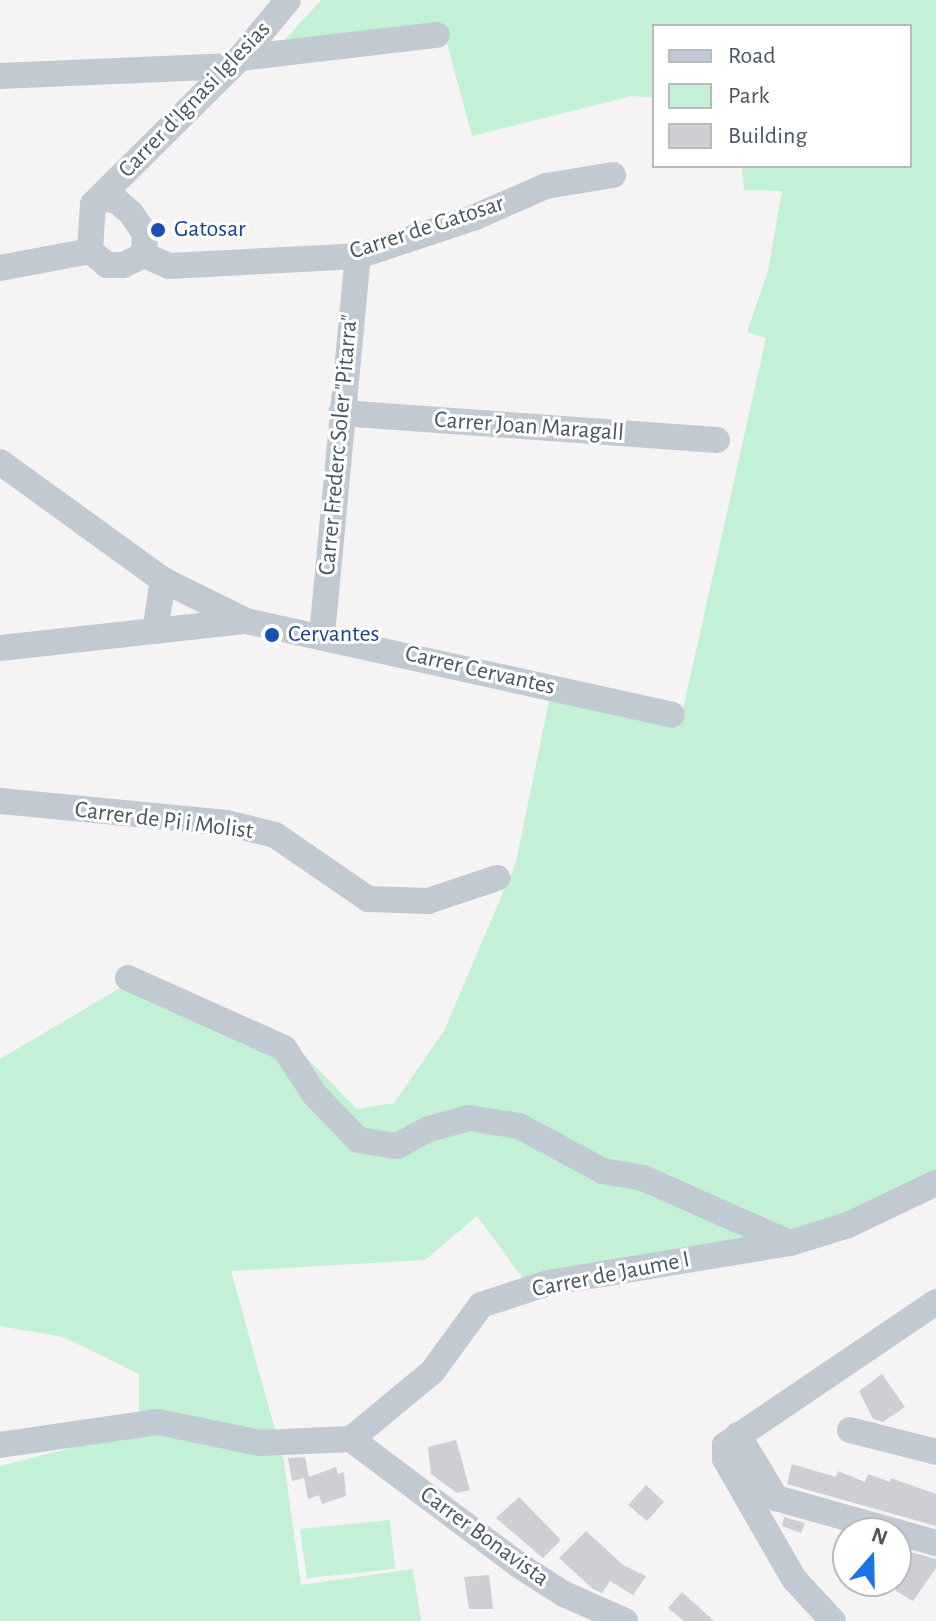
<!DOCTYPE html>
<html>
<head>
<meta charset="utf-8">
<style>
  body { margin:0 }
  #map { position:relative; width:936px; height:1621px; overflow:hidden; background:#f5f3f3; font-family:"Alegreya Sans",sans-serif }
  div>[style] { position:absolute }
  .green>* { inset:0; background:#c3f1d5 }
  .building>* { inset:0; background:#cdcfd5 }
  .street>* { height:26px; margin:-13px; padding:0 13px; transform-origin:13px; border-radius:13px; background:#c1cad2 }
  .dots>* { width:22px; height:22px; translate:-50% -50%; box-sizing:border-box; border:4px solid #fff; border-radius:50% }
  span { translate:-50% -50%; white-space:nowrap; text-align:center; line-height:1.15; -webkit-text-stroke:6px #fff; paint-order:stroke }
  .street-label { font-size:24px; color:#4a5661 }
  .transit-label { font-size:24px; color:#164399 }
  .left { translate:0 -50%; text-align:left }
  .legend { position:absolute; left:652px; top:24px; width:260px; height:144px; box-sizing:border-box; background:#fff; border:2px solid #b7bbc0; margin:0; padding:10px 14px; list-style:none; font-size:24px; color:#4a5661 }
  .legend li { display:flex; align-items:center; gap:16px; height:40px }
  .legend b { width:40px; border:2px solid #b7bbc0 }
  .north { position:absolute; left:832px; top:1517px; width:80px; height:80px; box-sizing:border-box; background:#fff; border:2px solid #b7bbc0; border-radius:50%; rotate:20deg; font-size:22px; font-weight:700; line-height:32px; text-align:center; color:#4a5661 }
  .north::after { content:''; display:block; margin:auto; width:28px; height:36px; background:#1a73e8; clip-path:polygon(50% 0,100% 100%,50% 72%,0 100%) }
</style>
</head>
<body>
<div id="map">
  <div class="green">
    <div style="clip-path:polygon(321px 0,936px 0,936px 1177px,798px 1231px,525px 1281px,477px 1216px,425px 1260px,231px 1271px,284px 1462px,301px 1585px,413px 1569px,421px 1621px,0 1621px,0 1466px,139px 1431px,139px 1374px,63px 1337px,0 1326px,0 1059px,144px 974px,289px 1040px,357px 1109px,394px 1103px,444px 1031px,516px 862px,549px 701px,683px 709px,766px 338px,747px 332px,768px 271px,782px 191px,744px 190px,742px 166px,910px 166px,910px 26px,654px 26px,654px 98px,632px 96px,472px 136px,442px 25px,283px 42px)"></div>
    <div style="clip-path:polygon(390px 1520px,395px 1569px,307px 1578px,300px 1529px)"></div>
  </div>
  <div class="building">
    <div style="clip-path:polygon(882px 1374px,905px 1407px,883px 1422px,873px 1419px,859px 1391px)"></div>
    <div style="clip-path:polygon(456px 1440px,470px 1490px,457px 1493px,431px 1474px,428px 1447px)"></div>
    <div style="clip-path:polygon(305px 1457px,309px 1477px,336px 1467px,338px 1474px,344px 1472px,346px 1496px,322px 1504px,319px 1495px,308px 1499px,304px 1478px,292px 1481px,288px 1458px)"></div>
    <div style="clip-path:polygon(792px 1464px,836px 1477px,838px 1471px,865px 1482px,868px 1474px,890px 1482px,891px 1478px,936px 1494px,936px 1526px,787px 1484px)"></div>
    <div style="clip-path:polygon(646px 1485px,664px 1502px,647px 1521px,628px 1505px)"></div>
    <div style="clip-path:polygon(519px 1497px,561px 1540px,543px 1558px,496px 1518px)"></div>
    <div style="clip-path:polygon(784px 1517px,805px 1523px,801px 1533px,782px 1526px)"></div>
    <div style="clip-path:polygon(586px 1531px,623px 1565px,646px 1576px,633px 1595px,610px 1581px,602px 1593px,593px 1589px,559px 1558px)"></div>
    <div style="clip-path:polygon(903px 1550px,936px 1559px,936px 1568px,913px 1601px,896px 1591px,896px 1560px)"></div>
    <div style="clip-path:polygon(489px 1575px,493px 1609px,469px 1609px,464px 1577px)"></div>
    <div style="clip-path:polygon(682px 1592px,714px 1621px,684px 1621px,668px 1608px)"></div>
  </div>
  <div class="street">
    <div style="left:288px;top:0;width:75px;rotate:129.6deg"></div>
    <div style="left:240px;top:58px;width:207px;rotate:135.2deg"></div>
    <div style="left:93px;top:204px;width:47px;rotate:93.7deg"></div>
    <div style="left:90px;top:251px;width:22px;rotate:39deg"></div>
    <div style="left:107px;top:265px;width:16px"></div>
    <div style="left:123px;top:265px;width:23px;rotate:-25deg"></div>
    <div style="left:144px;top:255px;width:27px;rotate:24deg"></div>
    <div style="left:169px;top:266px;width:189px;rotate:-3deg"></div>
    <div style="left:358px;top:256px;width:121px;rotate:-18.3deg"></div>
    <div style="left:473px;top:218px;width:80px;rotate:-23.7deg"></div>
    <div style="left:546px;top:186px;width:68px;rotate:-9.3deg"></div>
    <div style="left:240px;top:58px;width:198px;rotate:-6.7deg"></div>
    <div style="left:0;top:76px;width:226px;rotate:-2.5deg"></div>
    <div style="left:100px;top:198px;width:17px;rotate:10deg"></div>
    <div style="left:117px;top:201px;width:18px;rotate:41deg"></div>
    <div style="left:131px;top:213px;width:25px;rotate:56deg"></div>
    <div style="left:145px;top:234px;width:21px;rotate:93deg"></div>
    <div style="left:0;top:268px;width:92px;rotate:-10.7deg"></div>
    <div style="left:341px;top:413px;width:377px;rotate:4.1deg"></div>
    <div style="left:0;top:462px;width:201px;rotate:35.9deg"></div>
    <div style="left:163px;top:580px;width:93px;rotate:26.3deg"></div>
    <div style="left:246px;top:621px;width:436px;rotate:12.4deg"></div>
    <div style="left:155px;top:631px;width:52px;rotate:-81.1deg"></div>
    <div style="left:322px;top:635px;width:381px;rotate:-84.6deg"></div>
    <div style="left:0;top:648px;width:247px;rotate:-6.3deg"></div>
    <div style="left:0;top:801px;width:228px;rotate:5.5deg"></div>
    <div style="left:227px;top:823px;width:49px;rotate:14deg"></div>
    <div style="left:275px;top:835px;width:113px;rotate:34.5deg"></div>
    <div style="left:368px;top:899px;width:60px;rotate:1.9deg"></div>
    <div style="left:428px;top:901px;width:73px;rotate:-18.4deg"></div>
    <div style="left:128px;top:978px;width:171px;rotate:24.2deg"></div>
    <div style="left:284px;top:1048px;width:56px;rotate:56.6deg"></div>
    <div style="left:315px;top:1095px;width:62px;rotate:46.3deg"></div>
    <div style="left:358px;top:1140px;width:39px;rotate:9deg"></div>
    <div style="left:397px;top:1146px;width:36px;rotate:-28deg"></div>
    <div style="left:429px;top:1129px;width:41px;rotate:-15.4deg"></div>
    <div style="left:469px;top:1118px;width:51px;rotate:9.1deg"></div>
    <div style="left:519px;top:1126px;width:95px;rotate:28.2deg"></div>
    <div style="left:603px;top:1171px;width:41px;rotate:9.9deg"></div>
    <div style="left:643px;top:1178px;width:161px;rotate:23.9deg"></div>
    <div style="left:850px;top:1430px;width:89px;rotate:14.3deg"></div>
    <div style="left:738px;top:1435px;width:74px;rotate:58.9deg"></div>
    <div style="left:776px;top:1498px;width:166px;rotate:15.7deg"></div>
    <div style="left:351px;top:1439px;width:211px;rotate:36.9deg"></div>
    <div style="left:520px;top:1566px;width:52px;rotate:32.5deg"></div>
    <div style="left:564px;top:1594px;width:67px;rotate:23.9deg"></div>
    <div style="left:0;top:1445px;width:160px;rotate:-8.3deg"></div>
    <div style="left:158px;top:1422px;width:104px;rotate:11.6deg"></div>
    <div style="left:260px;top:1443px;width:91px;rotate:-2.5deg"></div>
    <div style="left:351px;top:1439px;width:105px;rotate:-39.6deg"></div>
    <div style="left:432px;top:1372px;width:83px;rotate:-53.8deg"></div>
    <div style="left:481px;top:1305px;width:71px;rotate:-18.2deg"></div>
    <div style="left:548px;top:1283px;width:245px;rotate:-9.4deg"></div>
    <div style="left:790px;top:1243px;width:61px;rotate:-17.2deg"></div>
    <div style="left:848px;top:1225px;width:98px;rotate:-25.5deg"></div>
    <div style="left:833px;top:1621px;width:57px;rotate:-132.9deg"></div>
    <div style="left:794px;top:1579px;width:138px;rotate:-119.9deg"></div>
    <div style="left:725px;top:1459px;width:14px;rotate:-90deg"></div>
    <div style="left:725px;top:1445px;width:255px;rotate:-34.1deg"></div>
  </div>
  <div class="dots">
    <div style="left:158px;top:230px;background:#1a4fb4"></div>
    <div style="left:272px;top:635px;background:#1a4fb4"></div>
  </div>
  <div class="street-label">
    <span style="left:195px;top:100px;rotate:-46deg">Carrer d'Ignasi Iglesias</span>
    <span style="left:427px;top:228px;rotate:-18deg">Carrer de Gatosar</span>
    <span style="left:529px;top:427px;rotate:4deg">Carrer Joan Maragall</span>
    <span style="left:339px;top:445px;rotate:-85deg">Carrer Frederc Soler "Pitarra"</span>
    <span style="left:480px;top:671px;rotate:13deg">Carrer Cervantes</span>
    <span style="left:164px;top:821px;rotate:7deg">Carrer de Pi i Molist</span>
    <span style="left:611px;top:1275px;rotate:-11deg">Carrer de Jaume I</span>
    <span style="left:484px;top:1537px;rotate:36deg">Carrer Bonavista</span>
  </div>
  <div class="transit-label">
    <span class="left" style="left:174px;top:230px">Gatosar</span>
    <span class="left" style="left:288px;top:635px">Cervantes</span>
  </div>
  <ul class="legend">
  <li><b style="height:10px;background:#c1cad2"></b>Road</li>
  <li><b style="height:22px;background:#c3f1d5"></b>Park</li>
  <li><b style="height:22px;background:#cdcfd5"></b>Building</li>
  </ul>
  <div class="north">N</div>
</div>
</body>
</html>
